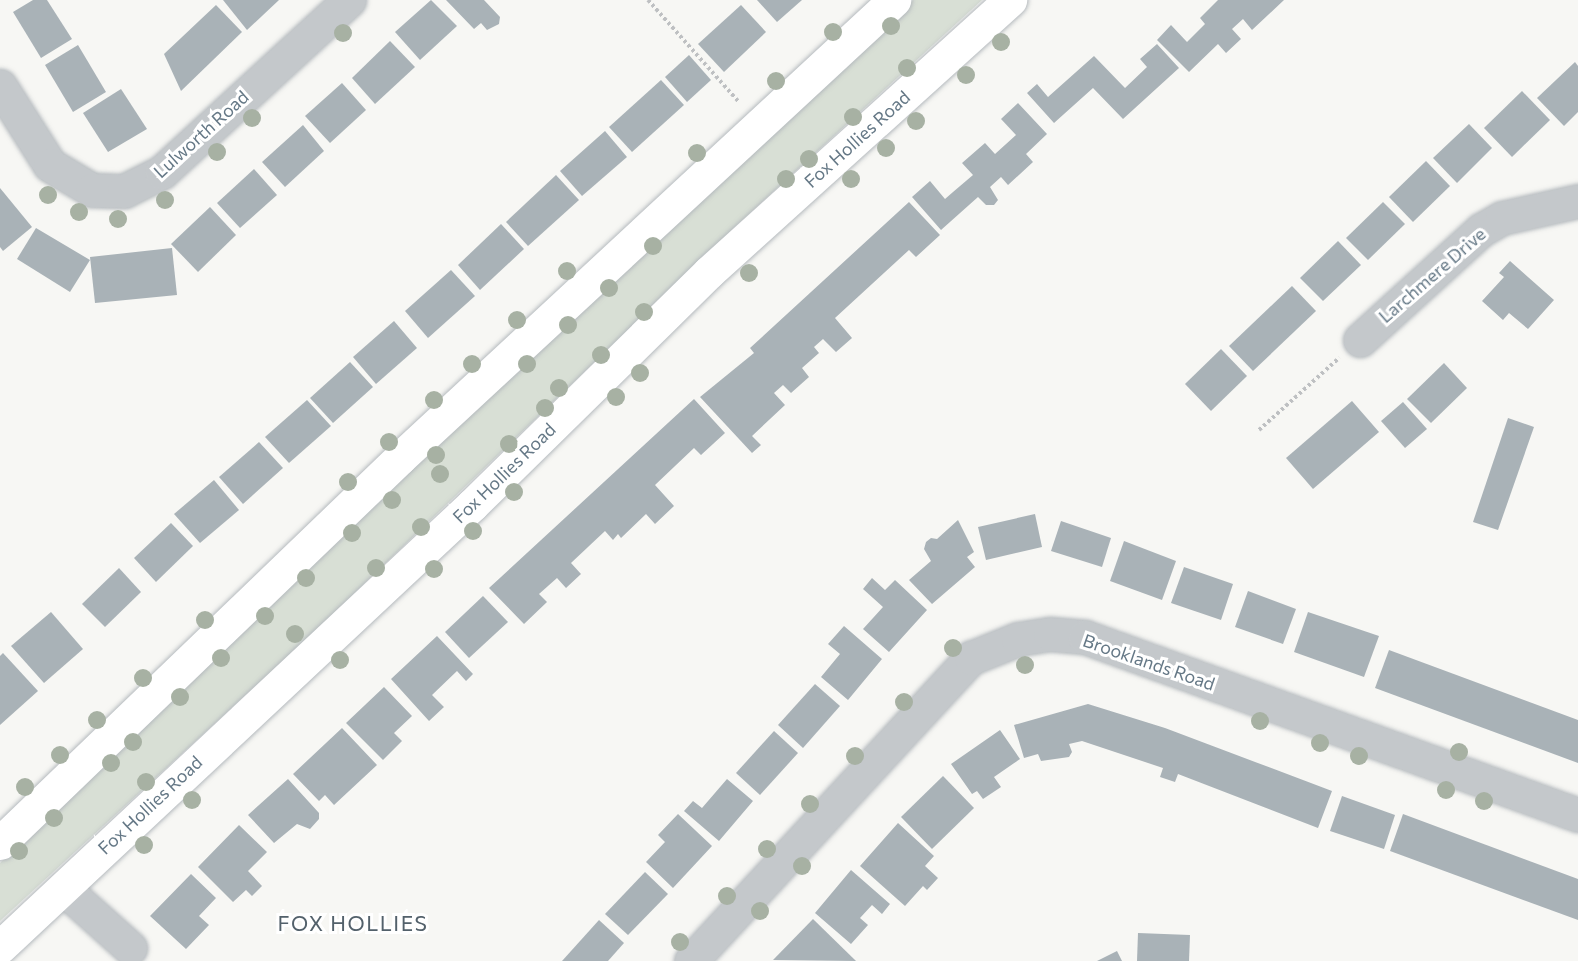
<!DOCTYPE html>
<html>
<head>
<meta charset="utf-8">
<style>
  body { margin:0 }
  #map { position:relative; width:1578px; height:961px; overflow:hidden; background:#f7f7f4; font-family:Commissioner,sans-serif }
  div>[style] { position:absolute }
  .green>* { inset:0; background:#d8dfd5 }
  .building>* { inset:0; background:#a9b2b7 }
  .path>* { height:4px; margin-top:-2px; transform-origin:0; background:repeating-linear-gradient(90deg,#bec0c2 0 3px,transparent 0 6px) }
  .roads { filter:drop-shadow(0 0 2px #b5babe) drop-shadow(0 0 2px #b5babe) }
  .minor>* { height:33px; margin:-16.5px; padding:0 16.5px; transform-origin:16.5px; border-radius:16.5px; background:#c4c8cb }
  .major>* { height:33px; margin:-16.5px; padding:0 16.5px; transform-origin:16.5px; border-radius:16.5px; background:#fff }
  .trees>* { width:18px; height:18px; margin:-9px; border-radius:50%; background:#a7b1a3 }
  span { translate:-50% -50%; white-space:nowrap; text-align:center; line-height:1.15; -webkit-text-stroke:6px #fff; paint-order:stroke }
  .street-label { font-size:18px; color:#657886 }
  .quarter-label { font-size:21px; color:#53616b; letter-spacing:1.5px }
</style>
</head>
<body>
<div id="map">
  <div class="green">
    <div style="clip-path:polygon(913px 0,982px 0,737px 225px,313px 633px,0 921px,0 863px,262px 609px)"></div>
  </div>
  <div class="building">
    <div style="clip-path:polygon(33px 0,47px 0,72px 39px,41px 58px,13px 12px)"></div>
    <div style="clip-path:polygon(223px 0,279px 0,247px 30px)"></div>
    <div style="clip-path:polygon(431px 0,457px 26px,420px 60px,395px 32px)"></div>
    <div style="clip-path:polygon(446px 0,484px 0,500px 17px,499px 24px,487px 30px,481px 23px,474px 29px)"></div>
    <div style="clip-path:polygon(757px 0,802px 0,777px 22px)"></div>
    <div style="clip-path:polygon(1218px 0,1284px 0,1252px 30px,1243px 19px,1232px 29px,1241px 39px,1226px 53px,1218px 44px,1189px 72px,1157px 40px,1171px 25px,1187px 42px,1205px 24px,1200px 18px)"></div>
    <div style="clip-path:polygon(216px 5px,242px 32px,181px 91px,164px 54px)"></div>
    <div style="clip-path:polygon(741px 5px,766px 32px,724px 72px,698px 44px)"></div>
    <div style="clip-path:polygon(390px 41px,415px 67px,375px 104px,352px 78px)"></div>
    <div style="clip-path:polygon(1157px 44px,1179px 68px,1123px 119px,1093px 88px,1054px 123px,1027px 93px,1037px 84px,1048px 97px,1094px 56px,1125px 88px,1147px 67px,1140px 59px)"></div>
    <div style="clip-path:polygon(78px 45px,106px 92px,73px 112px,45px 65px)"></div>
    <div style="clip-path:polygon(689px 55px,711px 80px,687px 102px,665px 77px)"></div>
    <div style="clip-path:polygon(1575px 62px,1578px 66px,1578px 112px,1564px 126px,1537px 98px)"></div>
    <div style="clip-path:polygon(661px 80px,684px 105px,632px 152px,609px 127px)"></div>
    <div style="clip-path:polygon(342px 83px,366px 110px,330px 143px,305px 116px)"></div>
    <div style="clip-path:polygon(121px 89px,147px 129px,108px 152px,83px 113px)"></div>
    <div style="clip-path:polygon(1522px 91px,1550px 120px,1512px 157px,1484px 128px)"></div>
    <div style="clip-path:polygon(1018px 103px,1047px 134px,1026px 154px,1033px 162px,1008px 185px,1001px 177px,990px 187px,998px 200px,994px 205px,986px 205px,978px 197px,941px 230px,912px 197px,930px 181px,945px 199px,953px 192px,973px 175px,962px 163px,985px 143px,995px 154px,1016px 135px,1001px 119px)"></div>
    <div style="clip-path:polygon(1469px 124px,1492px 148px,1457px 183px,1433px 158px)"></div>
    <div style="clip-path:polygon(303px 125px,324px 151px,285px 187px,262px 162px)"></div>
    <div style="clip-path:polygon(605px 131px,627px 157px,582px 196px,560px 171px)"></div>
    <div style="clip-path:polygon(1426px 161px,1450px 186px,1413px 222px,1389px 197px)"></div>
    <div style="clip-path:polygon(254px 169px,277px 195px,240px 228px,217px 203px)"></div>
    <div style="clip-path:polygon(556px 175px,579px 200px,528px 246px,506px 222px)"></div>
    <div style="clip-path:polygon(0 188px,32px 227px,3px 251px,0 247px)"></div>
    <div style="clip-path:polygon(909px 202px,940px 235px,916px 257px,909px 250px,835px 318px,852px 338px,836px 352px,823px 339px,814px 347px,819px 353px,802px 368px,809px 377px,791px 393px,783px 385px,774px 393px,785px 405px,752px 436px,761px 445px,752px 453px,700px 397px,754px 353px,750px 348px)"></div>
    <div style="clip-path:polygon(1383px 202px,1405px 224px,1368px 260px,1346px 238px)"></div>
    <div style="clip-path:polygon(210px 207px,236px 235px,198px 272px,171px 244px)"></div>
    <div style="clip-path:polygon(501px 224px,524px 249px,480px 290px,458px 265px)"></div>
    <div style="clip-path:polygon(36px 228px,90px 260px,70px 292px,17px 259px)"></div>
    <div style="clip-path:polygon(1338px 241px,1361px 265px,1323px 301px,1300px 278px)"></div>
    <div style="clip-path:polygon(172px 248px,177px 295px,95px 303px,90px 257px)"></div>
    <div style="clip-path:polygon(1510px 261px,1554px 300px,1528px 329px,1509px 313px,1503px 320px,1482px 301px,1504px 277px,1499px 273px)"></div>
    <div style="clip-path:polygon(451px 270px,475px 296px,428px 338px,405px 311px)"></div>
    <div style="clip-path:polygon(1292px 286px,1316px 311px,1253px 371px,1229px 346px)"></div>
    <div style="clip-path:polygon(394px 321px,417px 348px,376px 384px,353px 357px)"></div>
    <div style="clip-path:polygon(1221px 349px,1247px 376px,1211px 411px,1185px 384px)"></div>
    <div style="clip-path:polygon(350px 362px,373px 387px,333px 423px,310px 398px)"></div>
    <div style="clip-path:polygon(1444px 363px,1467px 388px,1431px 423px,1407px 399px)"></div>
    <div style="clip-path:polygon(694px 399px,725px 433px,701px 455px,694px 448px,655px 485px,674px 506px,655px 524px,646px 514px,621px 538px,618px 534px,613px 540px,605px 531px,571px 563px,581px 574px,566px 588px,557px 578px,539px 594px,547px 602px,524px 624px,489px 588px)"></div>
    <div style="clip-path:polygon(307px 400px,331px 426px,289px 463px,265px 437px)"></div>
    <div style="clip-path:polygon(1352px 401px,1379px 432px,1313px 489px,1286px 458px)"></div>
    <div style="clip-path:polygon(1403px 402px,1427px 429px,1405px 448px,1381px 421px)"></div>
    <div style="clip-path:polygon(1508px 418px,1534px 427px,1498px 530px,1473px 522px)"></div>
    <div style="clip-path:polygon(259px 442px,283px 468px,243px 504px,219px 477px)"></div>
    <div style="clip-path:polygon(214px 480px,239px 510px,200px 543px,174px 514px)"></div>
    <div style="clip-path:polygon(1035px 514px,1042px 547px,986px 560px,978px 527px)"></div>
    <div style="clip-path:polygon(958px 520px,974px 552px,967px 557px,975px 567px,932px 604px,909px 580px,931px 561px,924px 549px,926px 542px,931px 538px,937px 539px)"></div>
    <div style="clip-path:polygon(1061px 521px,1111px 538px,1102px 567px,1051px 551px)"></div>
    <div style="clip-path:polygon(171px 523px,193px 546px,156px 582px,134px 558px)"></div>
    <div style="clip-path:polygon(1124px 541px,1176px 561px,1162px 600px,1110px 581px)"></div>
    <div style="clip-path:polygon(1184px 567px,1233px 584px,1221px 620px,1171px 603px)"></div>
    <div style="clip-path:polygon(119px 568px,141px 592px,105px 627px,82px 604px)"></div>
    <div style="clip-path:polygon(872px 578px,885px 590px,895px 580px,927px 610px,889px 652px,863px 629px,883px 607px,863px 589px)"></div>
    <div style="clip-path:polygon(1248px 591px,1296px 609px,1283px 644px,1235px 627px)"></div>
    <div style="clip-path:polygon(483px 596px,508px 622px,469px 658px,445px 632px)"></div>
    <div style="clip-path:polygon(51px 612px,83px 649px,44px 683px,11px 646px)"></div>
    <div style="clip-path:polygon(1308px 612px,1379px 636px,1364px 677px,1294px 652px)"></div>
    <div style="clip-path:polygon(844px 626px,882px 659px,848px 700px,821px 677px,840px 654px,828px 644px)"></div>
    <div style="clip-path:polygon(437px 636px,473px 674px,466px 681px,457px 671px,432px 695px,444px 707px,429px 721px,391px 679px)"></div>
    <div style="clip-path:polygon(1389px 650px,1578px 720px,1578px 763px,1375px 688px)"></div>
    <div style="clip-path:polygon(3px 653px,38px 691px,0 725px,0 656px)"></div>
    <div style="clip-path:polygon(815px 684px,840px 706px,803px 748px,778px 725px)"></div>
    <div style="clip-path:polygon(384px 687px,412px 716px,394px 733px,402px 741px,383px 760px,346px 723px)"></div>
    <div style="clip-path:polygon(1088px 704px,1165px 728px,1332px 791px,1318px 828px,1178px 774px,1175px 782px,1160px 777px,1163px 768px,1082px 741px,1069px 744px,1072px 752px,1069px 757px,1041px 761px,1038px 754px,1024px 758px,1014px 725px)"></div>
    <div style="clip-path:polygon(342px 728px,377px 765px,334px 805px,325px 795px,319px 801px,293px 774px)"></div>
    <div style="clip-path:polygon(1000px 730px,1020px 759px,994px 777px,1001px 787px,983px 799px,977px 791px,972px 794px,951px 764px)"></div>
    <div style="clip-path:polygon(774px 731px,798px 753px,760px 795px,736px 773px)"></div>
    <div style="clip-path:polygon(943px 776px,974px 808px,932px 849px,901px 817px)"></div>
    <div style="clip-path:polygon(288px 779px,319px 813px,319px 819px,310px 829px,297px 824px,274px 843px,248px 815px)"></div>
    <div style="clip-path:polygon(727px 779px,753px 801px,719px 841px,684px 811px,693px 801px,702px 808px)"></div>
    <div style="clip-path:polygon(1342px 796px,1395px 815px,1384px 849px,1330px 831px)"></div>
    <div style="clip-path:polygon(678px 814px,712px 846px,673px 888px,646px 862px,665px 842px,658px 835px)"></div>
    <div style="clip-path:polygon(1403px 814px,1578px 879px,1578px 920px,1390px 851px)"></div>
    <div style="clip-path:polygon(898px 823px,934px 856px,925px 866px,938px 878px,927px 890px,923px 886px,905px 906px,860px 866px)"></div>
    <div style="clip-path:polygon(239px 825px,267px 852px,248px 871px,262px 886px,252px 896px,246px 890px,233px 902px,198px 867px)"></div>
    <div style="clip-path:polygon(851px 870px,890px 904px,882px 914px,872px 905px,860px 918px,868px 925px,851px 944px,815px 913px)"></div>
    <div style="clip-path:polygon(645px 872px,668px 894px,628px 935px,605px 914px)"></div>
    <div style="clip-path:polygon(191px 874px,216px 898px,199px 916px,209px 925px,186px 949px,150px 916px)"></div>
    <div style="clip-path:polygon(813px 919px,856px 961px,773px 960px)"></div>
    <div style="clip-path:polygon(599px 920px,624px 943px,608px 961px,562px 961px)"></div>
    <div style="clip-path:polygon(1138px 933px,1190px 935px,1189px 961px,1137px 961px)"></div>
    <div style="clip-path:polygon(1117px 951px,1122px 961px,1097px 961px)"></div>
  </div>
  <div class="path">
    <div style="left:648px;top:0;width:137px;rotate:48.3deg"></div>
    <div style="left:1259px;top:430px;width:108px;rotate:-42deg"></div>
  </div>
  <div class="roads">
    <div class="minor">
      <div style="left:0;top:86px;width:93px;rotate:57.7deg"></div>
      <div style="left:50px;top:165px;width:49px;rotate:30.8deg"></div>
      <div style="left:92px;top:190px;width:32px;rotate:2deg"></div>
      <div style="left:124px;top:191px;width:42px;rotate:-26.6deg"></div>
      <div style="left:162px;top:172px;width:254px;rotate:-42.6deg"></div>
      <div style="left:1360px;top:340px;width:164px;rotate:-42.3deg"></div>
      <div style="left:1481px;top:230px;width:24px;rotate:-30deg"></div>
      <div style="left:1502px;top:218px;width:78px;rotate:-12.6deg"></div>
      <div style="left:63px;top:888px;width:90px;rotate:41.8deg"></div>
      <div style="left:691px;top:961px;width:413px;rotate:-47.3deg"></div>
      <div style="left:971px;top:658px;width:51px;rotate:-22deg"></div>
      <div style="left:1018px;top:639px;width:32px;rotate:-9deg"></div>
      <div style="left:1050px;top:634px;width:35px;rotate:5deg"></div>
      <div style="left:1085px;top:637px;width:524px;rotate:19.85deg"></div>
    </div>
    <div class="major">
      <div style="left:0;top:843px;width:555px;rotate:-43.91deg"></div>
      <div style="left:400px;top:458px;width:674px;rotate:-42.83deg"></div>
      <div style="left:0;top:947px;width:647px;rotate:-43.12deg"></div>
      <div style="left:472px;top:505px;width:332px;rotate:-44.5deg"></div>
      <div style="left:709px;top:272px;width:406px;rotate:-42.1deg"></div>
    </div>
  </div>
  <div class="trees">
    <div style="left:891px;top:26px"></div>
    <div style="left:833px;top:32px"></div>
    <div style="left:343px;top:33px"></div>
    <div style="left:1001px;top:42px"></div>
    <div style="left:907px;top:68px"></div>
    <div style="left:966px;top:75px"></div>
    <div style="left:776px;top:81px"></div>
    <div style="left:853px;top:117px"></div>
    <div style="left:252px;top:118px"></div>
    <div style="left:916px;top:121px"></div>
    <div style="left:886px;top:148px"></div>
    <div style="left:217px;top:152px"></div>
    <div style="left:697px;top:153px"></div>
    <div style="left:809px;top:159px"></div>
    <div style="left:786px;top:179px"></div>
    <div style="left:851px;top:179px"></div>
    <div style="left:48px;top:195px"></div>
    <div style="left:165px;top:200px"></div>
    <div style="left:79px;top:212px"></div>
    <div style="left:118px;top:219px"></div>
    <div style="left:653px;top:246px"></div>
    <div style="left:567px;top:271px"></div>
    <div style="left:749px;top:273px"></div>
    <div style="left:609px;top:288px"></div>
    <div style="left:644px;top:312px"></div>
    <div style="left:517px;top:320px"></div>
    <div style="left:568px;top:325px"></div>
    <div style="left:601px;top:355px"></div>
    <div style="left:472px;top:364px"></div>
    <div style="left:527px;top:364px"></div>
    <div style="left:640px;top:373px"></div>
    <div style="left:559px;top:388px"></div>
    <div style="left:616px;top:397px"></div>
    <div style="left:434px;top:400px"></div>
    <div style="left:545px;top:408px"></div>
    <div style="left:389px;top:442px"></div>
    <div style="left:509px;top:444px"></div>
    <div style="left:436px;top:455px"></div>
    <div style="left:440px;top:474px"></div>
    <div style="left:348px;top:482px"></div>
    <div style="left:514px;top:492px"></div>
    <div style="left:392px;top:500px"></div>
    <div style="left:421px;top:527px"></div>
    <div style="left:473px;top:531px"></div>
    <div style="left:352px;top:533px"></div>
    <div style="left:376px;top:568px"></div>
    <div style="left:434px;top:569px"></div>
    <div style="left:306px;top:578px"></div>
    <div style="left:265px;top:616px"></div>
    <div style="left:205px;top:620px"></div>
    <div style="left:295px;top:634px"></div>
    <div style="left:953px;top:648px"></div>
    <div style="left:221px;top:658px"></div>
    <div style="left:340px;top:660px"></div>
    <div style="left:1025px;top:665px"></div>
    <div style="left:143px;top:678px"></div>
    <div style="left:180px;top:697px"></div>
    <div style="left:904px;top:702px"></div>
    <div style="left:97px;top:720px"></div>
    <div style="left:1260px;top:721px"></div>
    <div style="left:133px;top:742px"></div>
    <div style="left:1320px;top:743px"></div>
    <div style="left:1459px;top:752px"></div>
    <div style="left:60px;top:755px"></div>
    <div style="left:855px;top:756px"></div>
    <div style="left:1359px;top:756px"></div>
    <div style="left:111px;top:763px"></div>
    <div style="left:146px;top:782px"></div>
    <div style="left:25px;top:787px"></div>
    <div style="left:1446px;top:790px"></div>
    <div style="left:192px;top:800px"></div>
    <div style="left:1484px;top:801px"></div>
    <div style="left:810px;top:804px"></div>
    <div style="left:54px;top:818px"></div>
    <div style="left:144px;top:845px"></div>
    <div style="left:767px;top:849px"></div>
    <div style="left:19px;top:851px"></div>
    <div style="left:802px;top:866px"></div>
    <div style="left:727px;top:896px"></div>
    <div style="left:760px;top:911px"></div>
    <div style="left:680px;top:942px"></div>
  </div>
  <div class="street-label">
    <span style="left:201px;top:134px;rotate:-42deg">Lulworth Road</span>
    <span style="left:857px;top:139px;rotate:-42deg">Fox Hollies Road</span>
    <span style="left:1432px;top:275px;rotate:-41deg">Larchmere Drive</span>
    <span style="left:504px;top:473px;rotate:-44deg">Fox Hollies Road</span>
    <span style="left:1149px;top:662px;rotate:19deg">Brooklands Road</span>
    <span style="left:150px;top:805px;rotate:-43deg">Fox Hollies Road</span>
  </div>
  <div class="quarter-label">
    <span style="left:353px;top:923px">FOX HOLLIES</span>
  </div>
</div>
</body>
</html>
